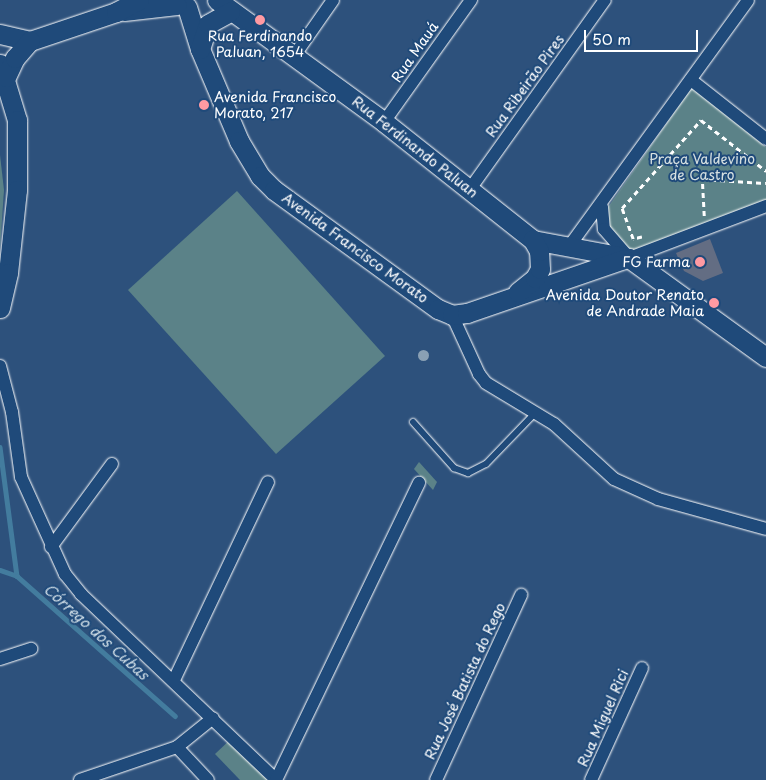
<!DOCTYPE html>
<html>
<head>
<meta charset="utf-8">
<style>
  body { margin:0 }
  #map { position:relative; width:766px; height:780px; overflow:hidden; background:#2d517c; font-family:"Playpen Sans",sans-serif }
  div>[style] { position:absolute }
  .green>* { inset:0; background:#5b8288 }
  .stream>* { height:4.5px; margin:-2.25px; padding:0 2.25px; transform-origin:2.25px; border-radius:2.25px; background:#437c9e }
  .building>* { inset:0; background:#636d83 }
  .path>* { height:2.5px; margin-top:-1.25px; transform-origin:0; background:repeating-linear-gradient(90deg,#fff 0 5px,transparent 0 9px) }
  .roads { filter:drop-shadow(0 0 1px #fff) drop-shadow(0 0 1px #fff) }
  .lane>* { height:6px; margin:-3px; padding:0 3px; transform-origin:3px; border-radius:3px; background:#1f4a7a }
  .street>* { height:12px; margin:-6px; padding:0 6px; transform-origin:6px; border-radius:6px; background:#1f4a7a }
  .secondary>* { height:19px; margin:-9.5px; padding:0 9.5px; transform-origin:9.5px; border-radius:9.5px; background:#1f4a7a }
  .trees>* { width:11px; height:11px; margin:-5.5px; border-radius:50%; background:#8aa0b4 }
  .dots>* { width:14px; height:14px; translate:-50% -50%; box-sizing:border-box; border:2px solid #1f4a7a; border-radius:50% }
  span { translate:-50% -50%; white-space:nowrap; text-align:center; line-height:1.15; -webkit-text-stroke:4px #1f4a7a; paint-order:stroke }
  .poi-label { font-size:14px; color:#fff }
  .left { translate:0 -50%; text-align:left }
  .right { translate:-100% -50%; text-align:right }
  .street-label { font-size:14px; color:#fff }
  .park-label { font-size:14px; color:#d6e0e1 }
  .water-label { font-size:15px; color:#d0dee7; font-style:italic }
  .scale { position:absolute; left:584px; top:30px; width:114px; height:22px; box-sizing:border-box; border:2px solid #fff; border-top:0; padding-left:6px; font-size:15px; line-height:18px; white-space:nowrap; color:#fff; -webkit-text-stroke:4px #1f4a7a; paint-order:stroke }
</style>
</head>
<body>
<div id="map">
  <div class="green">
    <div style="clip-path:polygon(692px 87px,766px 147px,766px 202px,632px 253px,608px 226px,606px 210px)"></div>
    <div style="clip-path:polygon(0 155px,4px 190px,0 249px)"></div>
    <div style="clip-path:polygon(237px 191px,385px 356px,276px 454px,128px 290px)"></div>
    <div style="clip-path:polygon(419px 462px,437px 482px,433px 490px,414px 469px)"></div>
    <div style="clip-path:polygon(233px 737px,276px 780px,240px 780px,215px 754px)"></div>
  </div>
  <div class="stream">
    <div style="left:0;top:447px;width:130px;rotate:82.5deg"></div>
    <div style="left:0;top:570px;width:18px;rotate:19deg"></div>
    <div style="left:17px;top:576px;width:211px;rotate:41.5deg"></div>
  </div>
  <div class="building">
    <div style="clip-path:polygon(710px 239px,723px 273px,703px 281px,684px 271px,676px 253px)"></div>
  </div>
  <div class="path">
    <div style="left:704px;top:216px;width:37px;rotate:-93deg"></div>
    <div style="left:702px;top:179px;width:64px;rotate:3.6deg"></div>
    <div style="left:642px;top:237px;width:9px;rotate:167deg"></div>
    <div style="left:633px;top:239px;width:33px;rotate:-110deg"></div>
    <div style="left:622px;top:208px;width:118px;rotate:-48.1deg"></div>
    <div style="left:701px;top:120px;width:83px;rotate:38.1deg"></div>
  </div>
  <div class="roads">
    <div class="lane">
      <div style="left:413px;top:422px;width:62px;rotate:48.3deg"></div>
      <div style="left:454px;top:468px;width:15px;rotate:20deg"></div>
      <div style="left:468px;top:473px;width:20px;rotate:-27deg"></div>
      <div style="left:486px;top:464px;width:72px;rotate:-46.1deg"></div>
    </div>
    <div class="street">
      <div style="left:294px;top:56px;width:68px;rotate:-55.1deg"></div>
      <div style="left:691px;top:80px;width:95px;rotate:38.2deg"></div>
      <div style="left:384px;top:122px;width:150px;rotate:-54.5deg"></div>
      <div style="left:470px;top:189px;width:232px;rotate:-54.5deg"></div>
      <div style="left:602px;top:207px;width:22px;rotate:85deg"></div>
      <div style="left:604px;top:229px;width:38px;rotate:49deg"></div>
      <div style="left:629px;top:258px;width:147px;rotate:-20.8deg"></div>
      <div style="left:568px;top:248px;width:306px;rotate:-54deg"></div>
      <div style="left:452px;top:315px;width:65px;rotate:65.4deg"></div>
      <div style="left:479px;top:374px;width:11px;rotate:52deg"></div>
      <div style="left:486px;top:383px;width:79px;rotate:31.1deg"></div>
      <div style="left:554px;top:424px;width:81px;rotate:42.5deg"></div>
      <div style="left:614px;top:479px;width:48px;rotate:24.4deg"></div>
      <div style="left:658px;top:499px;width:112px;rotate:15.5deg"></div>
      <div style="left:0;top:366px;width:48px;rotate:75.4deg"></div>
      <div style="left:12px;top:412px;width:66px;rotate:82.1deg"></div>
      <div style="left:21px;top:477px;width:107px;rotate:65.6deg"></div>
      <div style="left:65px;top:574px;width:26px;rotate:51deg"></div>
      <div style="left:81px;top:594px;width:269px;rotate:43.6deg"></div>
      <div style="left:51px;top:547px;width:103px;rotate:-53.7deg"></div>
      <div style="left:0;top:659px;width:33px;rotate:-18deg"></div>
      <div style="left:174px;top:680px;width:219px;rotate:-64.6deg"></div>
      <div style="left:177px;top:747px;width:45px;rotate:46.8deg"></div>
      <div style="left:80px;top:780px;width:102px;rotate:-18.8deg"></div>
      <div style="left:177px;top:747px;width:46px;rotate:-38.9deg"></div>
      <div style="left:276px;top:780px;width:330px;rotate:-64.3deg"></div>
      <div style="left:436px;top:780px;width:204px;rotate:-65.3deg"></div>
      <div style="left:591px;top:780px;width:123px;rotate:-65.5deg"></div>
    </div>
    <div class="secondary">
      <div style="left:217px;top:0;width:207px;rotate:36.1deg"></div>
      <div style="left:384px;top:122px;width:190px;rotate:38.4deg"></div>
      <div style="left:533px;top:240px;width:98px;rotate:10.6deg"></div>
      <div style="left:629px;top:258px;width:169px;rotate:35.9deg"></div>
      <div style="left:187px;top:7px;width:44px;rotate:72.8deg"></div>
      <div style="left:200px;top:49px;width:100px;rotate:67deg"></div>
      <div style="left:239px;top:141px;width:41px;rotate:59deg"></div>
      <div style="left:260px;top:176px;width:20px;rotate:45deg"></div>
      <div style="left:274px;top:190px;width:203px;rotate:36deg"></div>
      <div style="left:438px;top:309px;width:15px;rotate:23deg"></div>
      <div style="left:452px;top:315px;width:15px;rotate:-8deg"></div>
      <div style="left:467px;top:313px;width:166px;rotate:-19deg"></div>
      <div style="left:124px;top:11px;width:53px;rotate:-6.5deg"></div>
      <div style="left:0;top:34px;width:31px;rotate:13deg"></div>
      <div style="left:30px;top:41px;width:91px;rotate:-18.6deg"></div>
      <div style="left:116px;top:12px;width:26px;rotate:-28deg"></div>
      <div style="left:200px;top:49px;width:26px;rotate:-72deg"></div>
      <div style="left:208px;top:24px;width:25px;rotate:-29deg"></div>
      <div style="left:0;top:64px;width:59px;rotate:73.1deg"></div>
      <div style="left:17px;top:120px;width:70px;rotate:90deg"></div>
      <div style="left:17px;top:190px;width:83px;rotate:96.2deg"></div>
      <div style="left:8px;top:273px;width:36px;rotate:103deg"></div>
      <div style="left:6px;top:77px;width:21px;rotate:-65deg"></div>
      <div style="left:15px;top:58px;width:23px;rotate:-49deg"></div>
      <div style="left:518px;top:292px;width:22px;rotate:-39deg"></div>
      <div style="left:535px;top:278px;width:10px;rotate:-61deg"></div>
      <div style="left:540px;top:269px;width:18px;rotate:-93deg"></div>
      <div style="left:539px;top:251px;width:13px;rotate:-119deg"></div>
    </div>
  </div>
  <div class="trees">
    <div style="left:423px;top:355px"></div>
  </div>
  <div class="dots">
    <div style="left:260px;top:20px;background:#ff9aa2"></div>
    <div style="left:204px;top:105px;background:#ff9aa2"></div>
    <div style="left:700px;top:262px;background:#ff9aa2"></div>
    <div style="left:714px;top:303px;background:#ff9aa2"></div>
  </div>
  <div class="poi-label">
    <span style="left:260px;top:44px">Rua Ferdinando<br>Paluan, 1654</span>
    <span class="left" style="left:214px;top:105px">Avenida Francisco<br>Morato, 217</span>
    <span class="right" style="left:690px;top:262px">FG Farma</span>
    <span class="right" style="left:704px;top:303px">Avenida Doutor Renato<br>de Andrade Maia</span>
  </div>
  <div class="street-label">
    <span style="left:415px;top:52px;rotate:-55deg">Rua Mauá</span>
    <span style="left:525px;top:86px;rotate:-54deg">Rua Ribeirão Pires</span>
    <span style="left:415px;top:147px;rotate:38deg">Rua Ferdinando Paluan</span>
    <span style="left:355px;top:248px;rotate:36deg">Avenida Francisco Morato</span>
    <span style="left:465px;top:681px;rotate:-65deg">Rua José Batista do Rego</span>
    <span style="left:603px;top:718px;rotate:-66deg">Rua Miguel Rici</span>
  </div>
  <div class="park-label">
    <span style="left:702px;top:167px">Praça Valdevino<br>de Castro</span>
  </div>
  <div class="water-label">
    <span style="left:97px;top:631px;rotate:42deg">Córrego dos Cubas</span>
  </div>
  <div class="scale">50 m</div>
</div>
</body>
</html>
